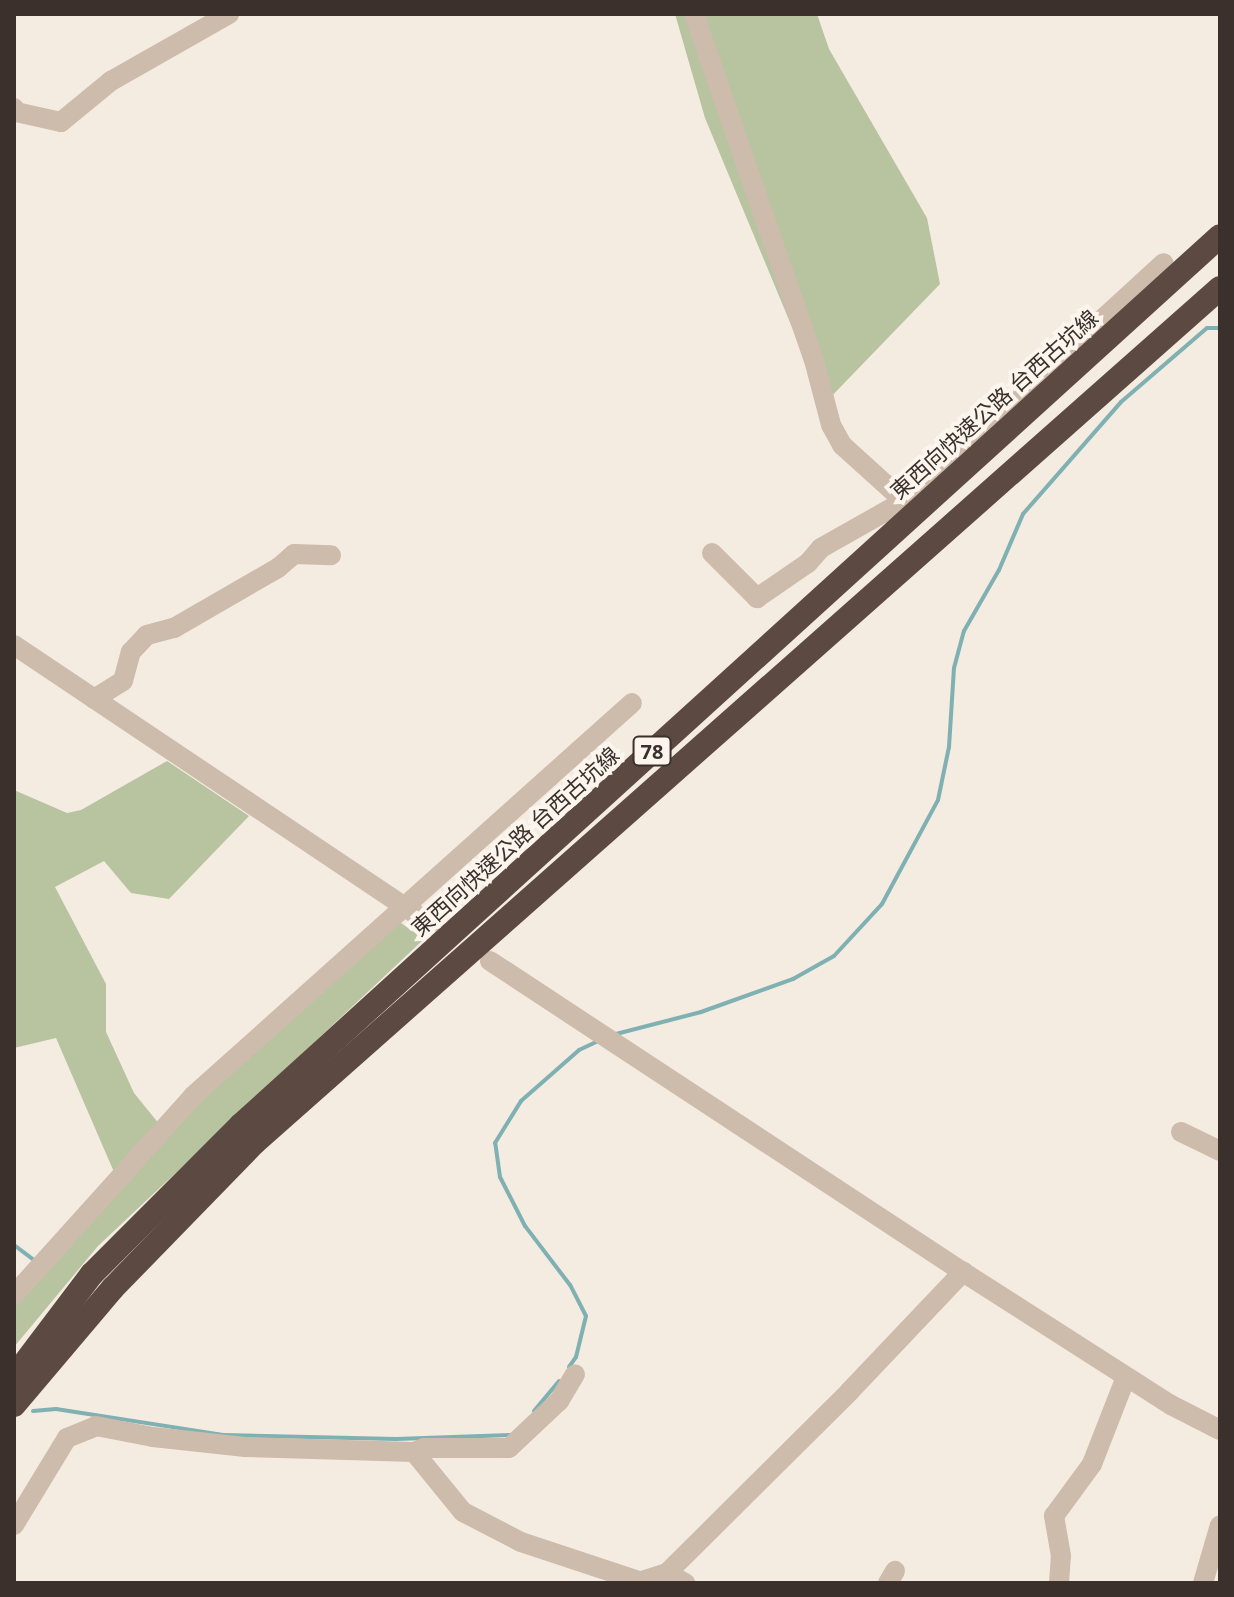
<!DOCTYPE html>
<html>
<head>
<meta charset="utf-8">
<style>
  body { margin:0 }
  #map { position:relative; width:1234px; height:1597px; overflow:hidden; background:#f4ebe1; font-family:"Noto Sans","Noto Sans TC",sans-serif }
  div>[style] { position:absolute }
  .green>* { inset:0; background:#b8c4a0 }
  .stream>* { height:4px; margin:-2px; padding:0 2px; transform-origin:2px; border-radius:2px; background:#7fb0b2 }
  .minor>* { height:20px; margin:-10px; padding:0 10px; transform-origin:10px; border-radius:10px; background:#cdbbac }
  .highway>* { height:24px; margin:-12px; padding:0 12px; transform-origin:12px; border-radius:12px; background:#5c4a42 }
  span { translate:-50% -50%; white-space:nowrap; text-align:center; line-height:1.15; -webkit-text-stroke:8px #fbf5ee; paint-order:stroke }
  .shield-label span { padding:2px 6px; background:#fbf5ee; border:2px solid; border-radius:6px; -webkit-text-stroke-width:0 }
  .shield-label { font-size:20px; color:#3b302b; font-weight:700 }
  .street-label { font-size:22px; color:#3b302b }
  .frame { position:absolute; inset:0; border:16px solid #3b302b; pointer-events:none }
</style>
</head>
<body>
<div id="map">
  <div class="green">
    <div style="clip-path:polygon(675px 14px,817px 14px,829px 49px,927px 218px,940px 284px,824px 404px,705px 118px)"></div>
    <div style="clip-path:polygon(167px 761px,249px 816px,169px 899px,131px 893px,104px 861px,55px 887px,106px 984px,106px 1032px,134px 1093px,160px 1125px,114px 1172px,56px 1038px,14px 1048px,14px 790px,67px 813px,81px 810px)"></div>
    <div style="clip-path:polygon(398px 921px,424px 939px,98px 1246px,14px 1347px,14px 1304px,193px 1106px)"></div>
  </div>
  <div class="stream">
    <div style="left:616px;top:1034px;width:88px;rotate:-14.5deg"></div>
    <div style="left:701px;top:1012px;width:98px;rotate:-19.7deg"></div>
    <div style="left:793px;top:979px;width:47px;rotate:-29.3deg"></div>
    <div style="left:834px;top:956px;width:71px;rotate:-47.3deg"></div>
    <div style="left:882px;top:904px;width:118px;rotate:-61.7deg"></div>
    <div style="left:938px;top:800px;width:54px;rotate:-78.3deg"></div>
    <div style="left:949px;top:747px;width:79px;rotate:-86.4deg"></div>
    <div style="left:954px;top:668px;width:38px;rotate:-75deg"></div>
    <div style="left:964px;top:631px;width:70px;rotate:-60.2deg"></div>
    <div style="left:999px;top:570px;width:61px;rotate:-66.8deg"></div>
    <div style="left:1023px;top:514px;width:149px;rotate:-48.8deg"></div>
    <div style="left:1121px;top:402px;width:113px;rotate:-40.7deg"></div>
    <div style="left:1207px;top:328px;width:13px"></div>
    <div style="left:14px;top:1245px;width:26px;rotate:37deg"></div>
    <div style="left:569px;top:1367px;width:12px;rotate:-55deg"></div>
    <div style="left:576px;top:1357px;width:42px;rotate:-76.3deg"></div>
    <div style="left:586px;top:1316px;width:35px;rotate:-117deg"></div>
    <div style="left:570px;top:1285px;width:74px;rotate:-127.3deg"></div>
    <div style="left:525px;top:1226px;width:55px;rotate:-117deg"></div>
    <div style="left:500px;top:1177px;width:34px;rotate:-98deg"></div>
    <div style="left:495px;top:1143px;width:49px;rotate:-58.2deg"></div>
    <div style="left:521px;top:1101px;width:77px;rotate:-41.3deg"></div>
    <div style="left:579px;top:1050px;width:23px;rotate:-25deg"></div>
    <div style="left:33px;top:1411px;width:23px;rotate:-5deg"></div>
    <div style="left:56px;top:1409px;width:169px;rotate:8.8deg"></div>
    <div style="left:223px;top:1435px;width:173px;rotate:1.3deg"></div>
    <div style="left:396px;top:1439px;width:116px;rotate:-2deg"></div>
    <div style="left:534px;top:1411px;width:39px;rotate:-50deg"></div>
  </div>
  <div class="minor">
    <div style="left:694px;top:14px;width:366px;rotate:70.9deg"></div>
    <div style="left:814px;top:360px;width:67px;rotate:75.3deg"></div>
    <div style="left:831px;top:425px;width:23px;rotate:61deg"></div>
    <div style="left:842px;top:445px;width:84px;rotate:42.1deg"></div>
    <div style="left:14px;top:108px;width:4px;rotate:63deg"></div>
    <div style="left:16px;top:112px;width:46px;rotate:12.5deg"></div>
    <div style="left:61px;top:122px;width:65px;rotate:-39.4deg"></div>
    <div style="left:111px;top:81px;width:136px;rotate:-29.6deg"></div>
    <div style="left:712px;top:553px;width:64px;rotate:45deg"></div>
    <div style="left:757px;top:598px;width:62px;rotate:-34.5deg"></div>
    <div style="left:808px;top:563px;width:20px;rotate:-49deg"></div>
    <div style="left:821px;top:548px;width:95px;rotate:-29.5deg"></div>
    <div style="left:904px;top:501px;width:352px;rotate:-42.5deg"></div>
    <div style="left:14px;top:645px;width:507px;rotate:33.82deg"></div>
    <div style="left:94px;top:699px;width:34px;rotate:-32deg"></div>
    <div style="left:123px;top:681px;width:30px;rotate:-75deg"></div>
    <div style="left:131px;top:652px;width:23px;rotate:-47deg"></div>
    <div style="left:147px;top:635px;width:28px;rotate:-15deg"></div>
    <div style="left:174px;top:628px;width:120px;rotate:-30deg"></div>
    <div style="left:278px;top:568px;width:21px;rotate:-41deg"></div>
    <div style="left:294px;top:554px;width:37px;rotate:2deg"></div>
    <div style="left:490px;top:961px;width:566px;rotate:33.33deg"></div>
    <div style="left:963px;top:1272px;width:247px;rotate:32.6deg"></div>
    <div style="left:1171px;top:1405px;width:55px;rotate:27deg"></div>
    <div style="left:1181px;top:1132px;width:43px;rotate:26deg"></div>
    <div style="left:14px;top:1295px;width:268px;rotate:-48deg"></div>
    <div style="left:193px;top:1096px;width:589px;rotate:-41.84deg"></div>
    <div style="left:414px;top:1452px;width:77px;rotate:50.8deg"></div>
    <div style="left:463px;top:1512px;width:65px;rotate:27.3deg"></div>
    <div style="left:521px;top:1542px;width:124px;rotate:18.3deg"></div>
    <div style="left:14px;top:1525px;width:102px;rotate:-58.7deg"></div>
    <div style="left:67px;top:1438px;width:31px;rotate:-22deg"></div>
    <div style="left:96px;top:1426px;width:58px;rotate:10.9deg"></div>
    <div style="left:153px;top:1437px;width:93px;rotate:6.2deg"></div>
    <div style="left:245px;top:1447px;width:169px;rotate:1.7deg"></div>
    <div style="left:414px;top:1452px;width:11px;rotate:-22deg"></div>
    <div style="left:424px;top:1448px;width:85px"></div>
    <div style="left:509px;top:1448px;width:69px;rotate:-43.2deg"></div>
    <div style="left:559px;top:1401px;width:31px;rotate:-59deg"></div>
    <div style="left:667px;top:1573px;width:21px;rotate:29deg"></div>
    <div style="left:636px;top:1583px;width:33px;rotate:-18deg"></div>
    <div style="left:667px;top:1573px;width:257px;rotate:-44.8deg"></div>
    <div style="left:849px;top:1392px;width:166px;rotate:-46.5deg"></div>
    <div style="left:888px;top:1583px;width:14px;rotate:-60deg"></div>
    <div style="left:1059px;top:1583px;width:27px;rotate:-86deg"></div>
    <div style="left:1061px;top:1556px;width:41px;rotate:-99.9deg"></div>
    <div style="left:1054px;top:1516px;width:64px;rotate:-53.8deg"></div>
    <div style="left:1092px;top:1464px;width:93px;rotate:-68.7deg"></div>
    <div style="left:1203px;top:1583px;width:60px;rotate:-73.7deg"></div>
  </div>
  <div class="highway">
    <div style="left:14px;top:1377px;width:129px;rotate:-52.9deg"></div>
    <div style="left:92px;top:1274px;width:211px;rotate:-45deg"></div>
    <div style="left:241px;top:1125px;width:1322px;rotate:-42.24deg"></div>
    <div style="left:14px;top:1405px;width:153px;rotate:-49.8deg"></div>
    <div style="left:113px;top:1288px;width:202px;rotate:-45.8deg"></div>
    <div style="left:254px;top:1143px;width:1290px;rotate:-41.51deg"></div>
  </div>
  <div class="shield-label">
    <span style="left:652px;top:751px">78</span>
  </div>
  <div class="street-label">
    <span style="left:994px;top:404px;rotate:-42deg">東西向快速公路 台西古坑線</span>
    <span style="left:515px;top:841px;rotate:-42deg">東西向快速公路 台西古坑線</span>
  </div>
  <div class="frame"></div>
</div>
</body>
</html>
